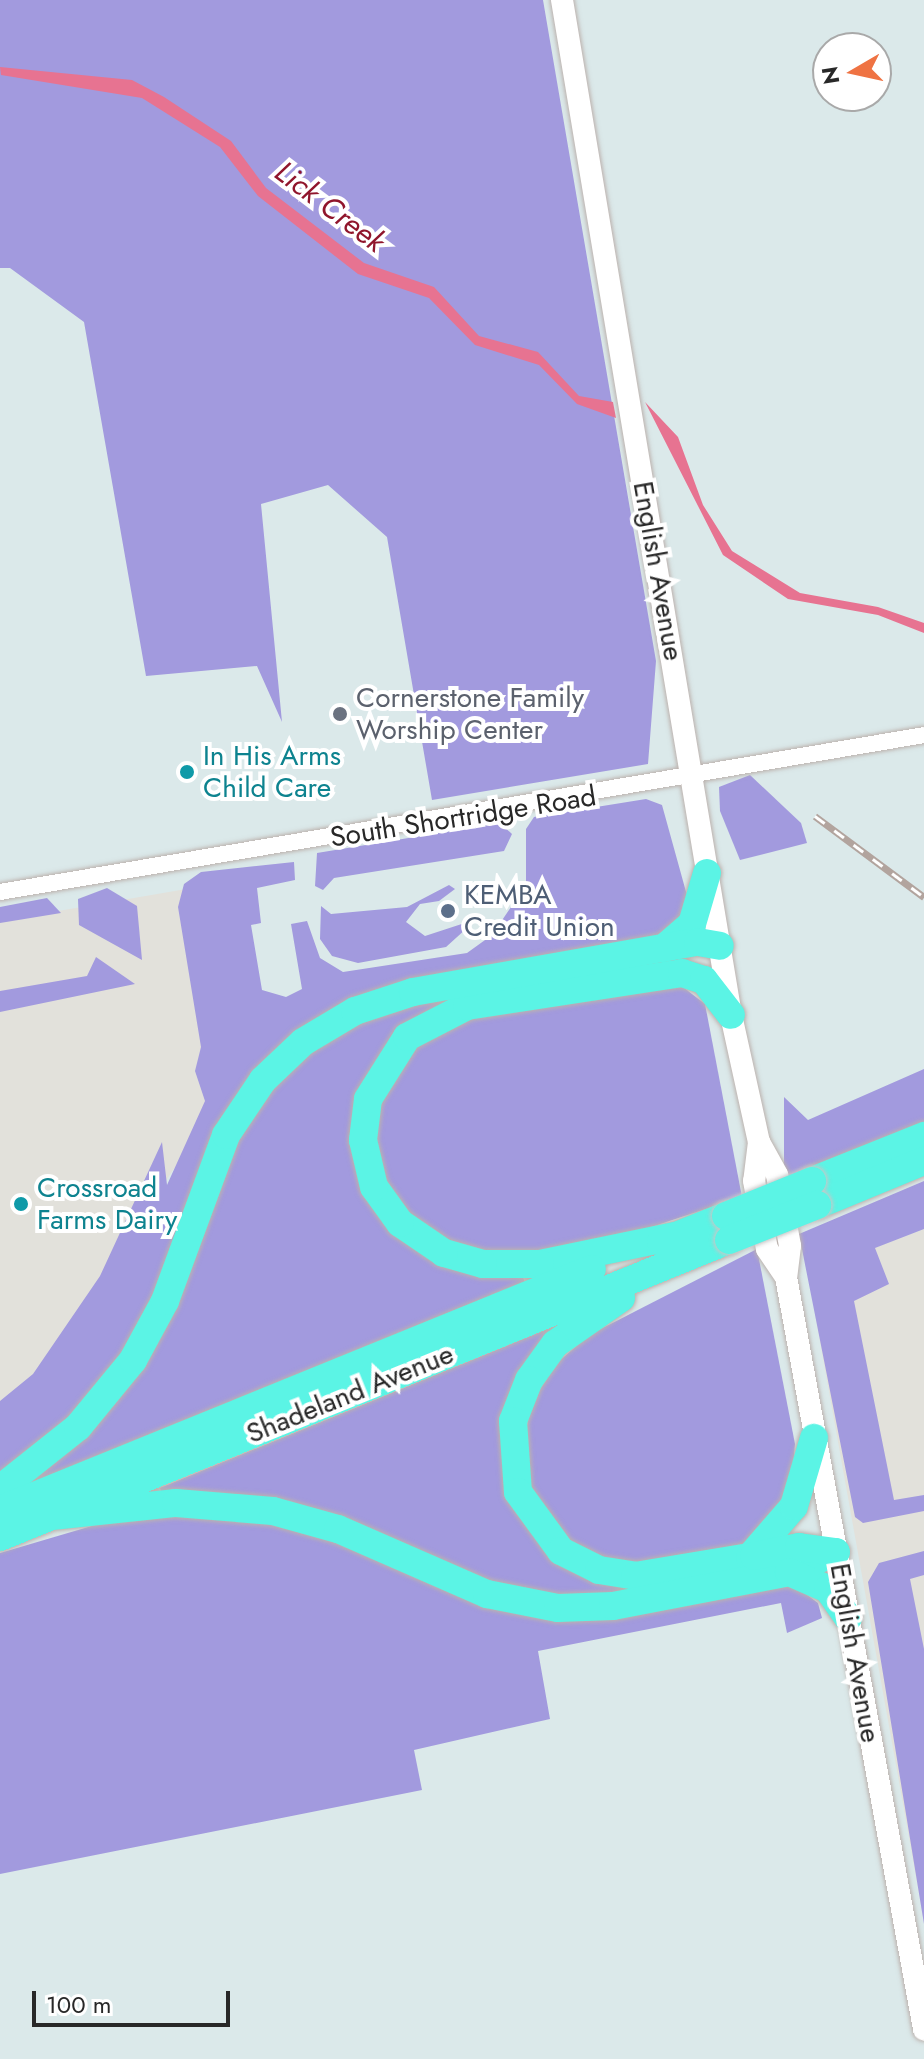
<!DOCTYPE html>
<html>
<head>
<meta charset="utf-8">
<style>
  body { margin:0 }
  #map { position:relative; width:924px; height:2059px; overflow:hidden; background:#dbe9ea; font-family:Jost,sans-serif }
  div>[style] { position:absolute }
  .industrial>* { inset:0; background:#e2e1db }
  .green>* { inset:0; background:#a29ade }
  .water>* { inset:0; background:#e77391 }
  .roads { filter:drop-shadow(0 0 2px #bcb2ae) drop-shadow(0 0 2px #bcb2ae) }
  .street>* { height:16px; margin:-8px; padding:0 8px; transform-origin:8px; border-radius:8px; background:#fff }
  .secondary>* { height:22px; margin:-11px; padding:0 11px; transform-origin:11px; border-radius:11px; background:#fff }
  .highway>* { height:28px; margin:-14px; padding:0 14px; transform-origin:14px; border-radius:14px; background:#5bf4e5 }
  .rail>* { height:7px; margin-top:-3.5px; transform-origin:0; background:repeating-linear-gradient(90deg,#fff 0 12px,#b2a49e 0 24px); box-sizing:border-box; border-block:2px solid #b2a49e }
  .bridges { filter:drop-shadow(0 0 2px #c7c7c7) drop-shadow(0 0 2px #c7c7c7) }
  .highway-bridge>* { height:28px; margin:-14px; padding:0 14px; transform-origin:14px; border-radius:14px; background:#5bf4e5 }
  .dots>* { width:22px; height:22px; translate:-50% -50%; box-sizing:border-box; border:4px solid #fff; border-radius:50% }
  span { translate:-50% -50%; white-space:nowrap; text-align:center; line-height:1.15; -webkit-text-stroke:8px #fff; paint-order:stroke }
  .street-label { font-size:28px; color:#282828 }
  .worship-label { font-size:28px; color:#5b616d }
  .left { translate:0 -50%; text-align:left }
  .culture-label { font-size:28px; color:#0d838f }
  .service-label { font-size:28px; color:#4e5e75 }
  .water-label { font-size:30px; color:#90152c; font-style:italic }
  .north { position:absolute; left:812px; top:32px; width:80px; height:80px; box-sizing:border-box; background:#fff; border:2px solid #a9a9a9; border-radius:50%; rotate:261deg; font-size:22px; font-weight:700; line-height:32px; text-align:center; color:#282828 }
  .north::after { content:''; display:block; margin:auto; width:28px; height:36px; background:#ef7343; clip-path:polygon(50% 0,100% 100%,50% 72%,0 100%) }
  .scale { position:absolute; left:32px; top:1991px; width:198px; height:36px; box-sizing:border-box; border:4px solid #282828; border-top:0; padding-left:10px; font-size:24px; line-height:28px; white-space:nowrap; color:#282828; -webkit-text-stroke:6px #fff; paint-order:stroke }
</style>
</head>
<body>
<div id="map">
  <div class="industrial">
    <div style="clip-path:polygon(198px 887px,231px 1085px,167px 1179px,96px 1328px,0 1435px,0 921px)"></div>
    <div style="clip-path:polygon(924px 1229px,924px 1921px,814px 1308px,837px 1302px,874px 1248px)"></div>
  </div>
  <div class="green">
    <div style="clip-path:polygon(0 0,543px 0,656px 661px,648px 764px,432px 800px,387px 537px,328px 485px,261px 504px,282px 722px,257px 666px,146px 676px,84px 322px,10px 268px,0 268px)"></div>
    <div style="clip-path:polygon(750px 775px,801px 823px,807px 843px,740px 860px,720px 811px,719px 787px)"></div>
    <div style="clip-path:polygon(646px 799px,662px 805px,688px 899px,673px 935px,605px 946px,286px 1046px,106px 1385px,0 1481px,0 1401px,33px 1374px,100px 1276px,162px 1142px,167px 1185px,205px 1101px,195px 1071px,201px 1047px,178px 907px,184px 884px,201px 872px,294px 862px,295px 880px,257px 888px,261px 923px,251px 925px,262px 990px,286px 997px,302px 989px,291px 924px,307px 921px,320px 958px,343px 972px,467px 953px,492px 935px,526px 885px,526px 829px,534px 817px)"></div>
    <div style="clip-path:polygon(500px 823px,512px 834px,504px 851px,334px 878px,323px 890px,315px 886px,317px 853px)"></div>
    <div style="clip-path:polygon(449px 885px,455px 889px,439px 901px,420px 904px,406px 922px,425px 936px,477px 919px,446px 947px,358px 963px,332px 956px,320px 939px,321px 906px,331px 914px,407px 907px)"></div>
    <div style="clip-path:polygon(107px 888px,137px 906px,142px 960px,79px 925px,78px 899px)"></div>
    <div style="clip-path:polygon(47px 898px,61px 913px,0 923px,0 907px)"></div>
    <div style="clip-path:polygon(96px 957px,135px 984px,0 1012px,0 991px,87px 976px)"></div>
    <div style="clip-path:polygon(531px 981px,391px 1040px,359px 1102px,376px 1206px,522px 1274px,525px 1283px,21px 1494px,75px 1439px,265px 1085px,372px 1011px)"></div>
    <div style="clip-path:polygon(679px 984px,705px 1004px,742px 1197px,627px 1235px,528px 1257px,448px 1245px,407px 1216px,384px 1180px,374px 1128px,386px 1074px,443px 1022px)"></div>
    <div style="clip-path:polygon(924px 1069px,924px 1122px,784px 1181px,784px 1097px,808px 1120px)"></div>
    <div style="clip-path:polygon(924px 1181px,924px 1229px,875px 1248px,889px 1284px,854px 1301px,894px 1500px,924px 1495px,924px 1511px,863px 1523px,855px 1517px,799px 1234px)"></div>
    <div style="clip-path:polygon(757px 1249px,795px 1444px,791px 1490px,748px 1544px,638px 1565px,587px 1556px,537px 1511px,521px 1455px,532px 1402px,557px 1363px,589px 1335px)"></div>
    <div style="clip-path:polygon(567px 1321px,520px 1378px,526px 1526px,667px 1584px,555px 1602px,404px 1552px,163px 1496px,160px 1488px)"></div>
    <div style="clip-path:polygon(129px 1515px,276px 1520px,514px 1611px,791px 1583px,818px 1603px,822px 1618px,787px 1633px,781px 1603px,538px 1651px,550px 1719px,414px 1750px,422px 1790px,0 1874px,0 1553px)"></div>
    <div style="clip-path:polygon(924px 1551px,924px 1575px,910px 1579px,924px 1649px,924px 1924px,868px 1582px,879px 1563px)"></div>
  </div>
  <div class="water">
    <div style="clip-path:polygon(0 67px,132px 80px,164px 97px,231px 141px,266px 188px,364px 263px,434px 287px,479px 336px,538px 352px,579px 396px,613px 402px,616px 418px,577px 404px,539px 365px,475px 345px,429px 298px,358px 274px,258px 196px,220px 147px,142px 98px,1px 75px)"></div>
    <div style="clip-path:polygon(645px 402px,678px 437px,703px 505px,732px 551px,800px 593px,878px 607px,924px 623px,924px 633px,878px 615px,788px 599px,723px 555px)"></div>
  </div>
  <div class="roads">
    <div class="street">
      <div style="left:0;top:892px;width:937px;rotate:-9.64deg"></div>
    </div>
    <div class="secondary">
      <div style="left:562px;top:0;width:1029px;rotate:80.55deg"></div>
      <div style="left:731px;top:1015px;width:130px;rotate:77.6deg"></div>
      <div style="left:759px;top:1142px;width:38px;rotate:61deg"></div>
      <div style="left:777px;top:1175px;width:72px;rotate:79.6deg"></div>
      <div style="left:790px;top:1246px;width:31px;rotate:97deg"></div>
      <div style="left:786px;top:1277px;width:765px;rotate:79.6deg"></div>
      <div style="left:759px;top:1142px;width:39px;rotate:97deg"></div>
      <div style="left:754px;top:1181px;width:69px;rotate:79.2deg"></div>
      <div style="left:767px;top:1249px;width:34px;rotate:56deg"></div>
    </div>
    <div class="highway">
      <div style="left:664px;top:948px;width:37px;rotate:-41deg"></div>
      <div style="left:692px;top:924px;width:53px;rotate:-73.6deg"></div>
      <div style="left:812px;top:1181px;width:121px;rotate:-21.9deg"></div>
      <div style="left:817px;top:1205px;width:116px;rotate:-22.4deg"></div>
      <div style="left:675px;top:1236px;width:138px;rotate:168.3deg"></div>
      <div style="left:540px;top:1264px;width:57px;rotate:180deg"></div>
      <div style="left:483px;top:1264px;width:41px;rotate:-164.2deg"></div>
      <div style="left:444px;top:1253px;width:53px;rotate:-145.7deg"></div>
      <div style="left:400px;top:1223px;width:44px;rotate:-125.8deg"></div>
      <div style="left:374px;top:1187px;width:48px;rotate:-103.2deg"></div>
      <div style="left:363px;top:1140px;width:41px;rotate:-83deg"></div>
      <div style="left:368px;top:1099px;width:73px;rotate:-57.8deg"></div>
      <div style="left:407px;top:1037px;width:68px;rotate:-27.3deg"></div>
      <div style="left:467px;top:1006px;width:218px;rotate:-8.7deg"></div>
      <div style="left:682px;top:973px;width:23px;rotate:18deg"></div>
      <div style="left:704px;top:980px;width:44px;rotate:52.4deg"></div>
      <div style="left:661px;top:1242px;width:70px;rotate:-21.8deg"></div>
      <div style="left:621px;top:1298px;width:80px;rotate:145.1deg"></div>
      <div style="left:555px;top:1344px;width:44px;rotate:125.8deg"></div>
      <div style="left:529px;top:1380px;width:44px;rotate:111.3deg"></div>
      <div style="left:513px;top:1421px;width:71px;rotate:86deg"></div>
      <div style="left:518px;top:1492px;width:73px;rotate:53.9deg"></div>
      <div style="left:561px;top:1551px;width:42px;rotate:26.6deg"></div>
      <div style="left:599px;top:1570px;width:36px;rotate:9deg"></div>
      <div style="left:635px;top:1576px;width:117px;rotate:-9.4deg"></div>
      <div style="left:750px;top:1557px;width:67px;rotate:-49.2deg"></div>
      <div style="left:794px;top:1506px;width:71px;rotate:-73.6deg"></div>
      <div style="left:0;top:1489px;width:100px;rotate:-38.5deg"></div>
      <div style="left:78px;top:1427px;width:87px;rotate:-50.6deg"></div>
      <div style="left:133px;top:1360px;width:67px;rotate:-61.5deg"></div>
      <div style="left:165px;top:1301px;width:177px;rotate:-69.8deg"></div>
      <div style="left:226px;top:1135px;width:66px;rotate:-56.1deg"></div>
      <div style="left:263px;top:1080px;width:55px;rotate:-43.5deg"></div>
      <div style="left:303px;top:1042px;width:61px;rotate:-30.8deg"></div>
      <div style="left:355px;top:1011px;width:61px;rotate:-18.1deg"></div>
      <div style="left:413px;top:992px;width:289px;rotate:-10deg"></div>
      <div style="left:698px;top:942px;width:22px;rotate:10deg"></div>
      <div style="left:0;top:1510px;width:639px;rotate:-22.15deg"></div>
      <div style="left:52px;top:1516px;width:125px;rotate:-6deg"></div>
      <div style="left:176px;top:1503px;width:97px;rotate:4.7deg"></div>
      <div style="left:273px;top:1511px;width:67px;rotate:15.5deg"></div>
      <div style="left:338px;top:1529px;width:163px;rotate:23.6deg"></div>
      <div style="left:487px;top:1594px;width:72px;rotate:11.2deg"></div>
      <div style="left:558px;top:1608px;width:55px;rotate:-2.1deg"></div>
      <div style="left:613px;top:1606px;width:179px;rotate:-10.9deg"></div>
      <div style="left:789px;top:1572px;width:51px;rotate:-23.1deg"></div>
      <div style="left:0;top:1537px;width:787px;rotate:-22.17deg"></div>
      <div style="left:754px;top:1556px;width:46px;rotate:-11.3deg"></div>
      <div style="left:799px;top:1547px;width:37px;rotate:8deg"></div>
      <div style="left:789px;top:1572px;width:43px;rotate:23.6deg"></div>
      <div style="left:828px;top:1589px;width:35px;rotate:55deg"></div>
    </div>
  </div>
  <div class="rail">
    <div style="left:815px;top:816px;width:136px;rotate:36.6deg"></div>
  </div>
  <div class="bridges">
    <div class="highway-bridge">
      <div style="left:726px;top:1216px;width:93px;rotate:-22.1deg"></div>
      <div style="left:729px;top:1240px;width:95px;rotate:-21.7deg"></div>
    </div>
  </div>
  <div class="dots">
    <div style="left:340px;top:714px;background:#6b7280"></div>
    <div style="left:187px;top:772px;background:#0f9aa8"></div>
    <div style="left:448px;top:911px;background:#5c6f8a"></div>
    <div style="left:21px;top:1204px;background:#0f9aa8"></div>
  </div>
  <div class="street-label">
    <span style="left:658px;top:571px;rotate:80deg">English Avenue</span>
    <span style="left:463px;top:817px;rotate:-9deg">South Shortridge Road</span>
    <span style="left:350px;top:1394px;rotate:-22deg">Shadeland Avenue</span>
    <span style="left:855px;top:1653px;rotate:80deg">English Avenue</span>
  </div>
  <div class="worship-label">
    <span class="left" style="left:356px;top:714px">Cornerstone Family<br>Worship Center</span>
  </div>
  <div class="culture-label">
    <span class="left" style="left:203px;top:772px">In His Arms<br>Child Care</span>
    <span class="left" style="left:37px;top:1204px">Crossroad<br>Farms Dairy</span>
  </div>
  <div class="service-label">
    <span class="left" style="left:464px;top:911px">KEMBA<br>Credit Union</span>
  </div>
  <div class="water-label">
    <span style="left:330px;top:207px;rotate:37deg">Lick Creek</span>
  </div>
  <div class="north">N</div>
  <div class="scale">100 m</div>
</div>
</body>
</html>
